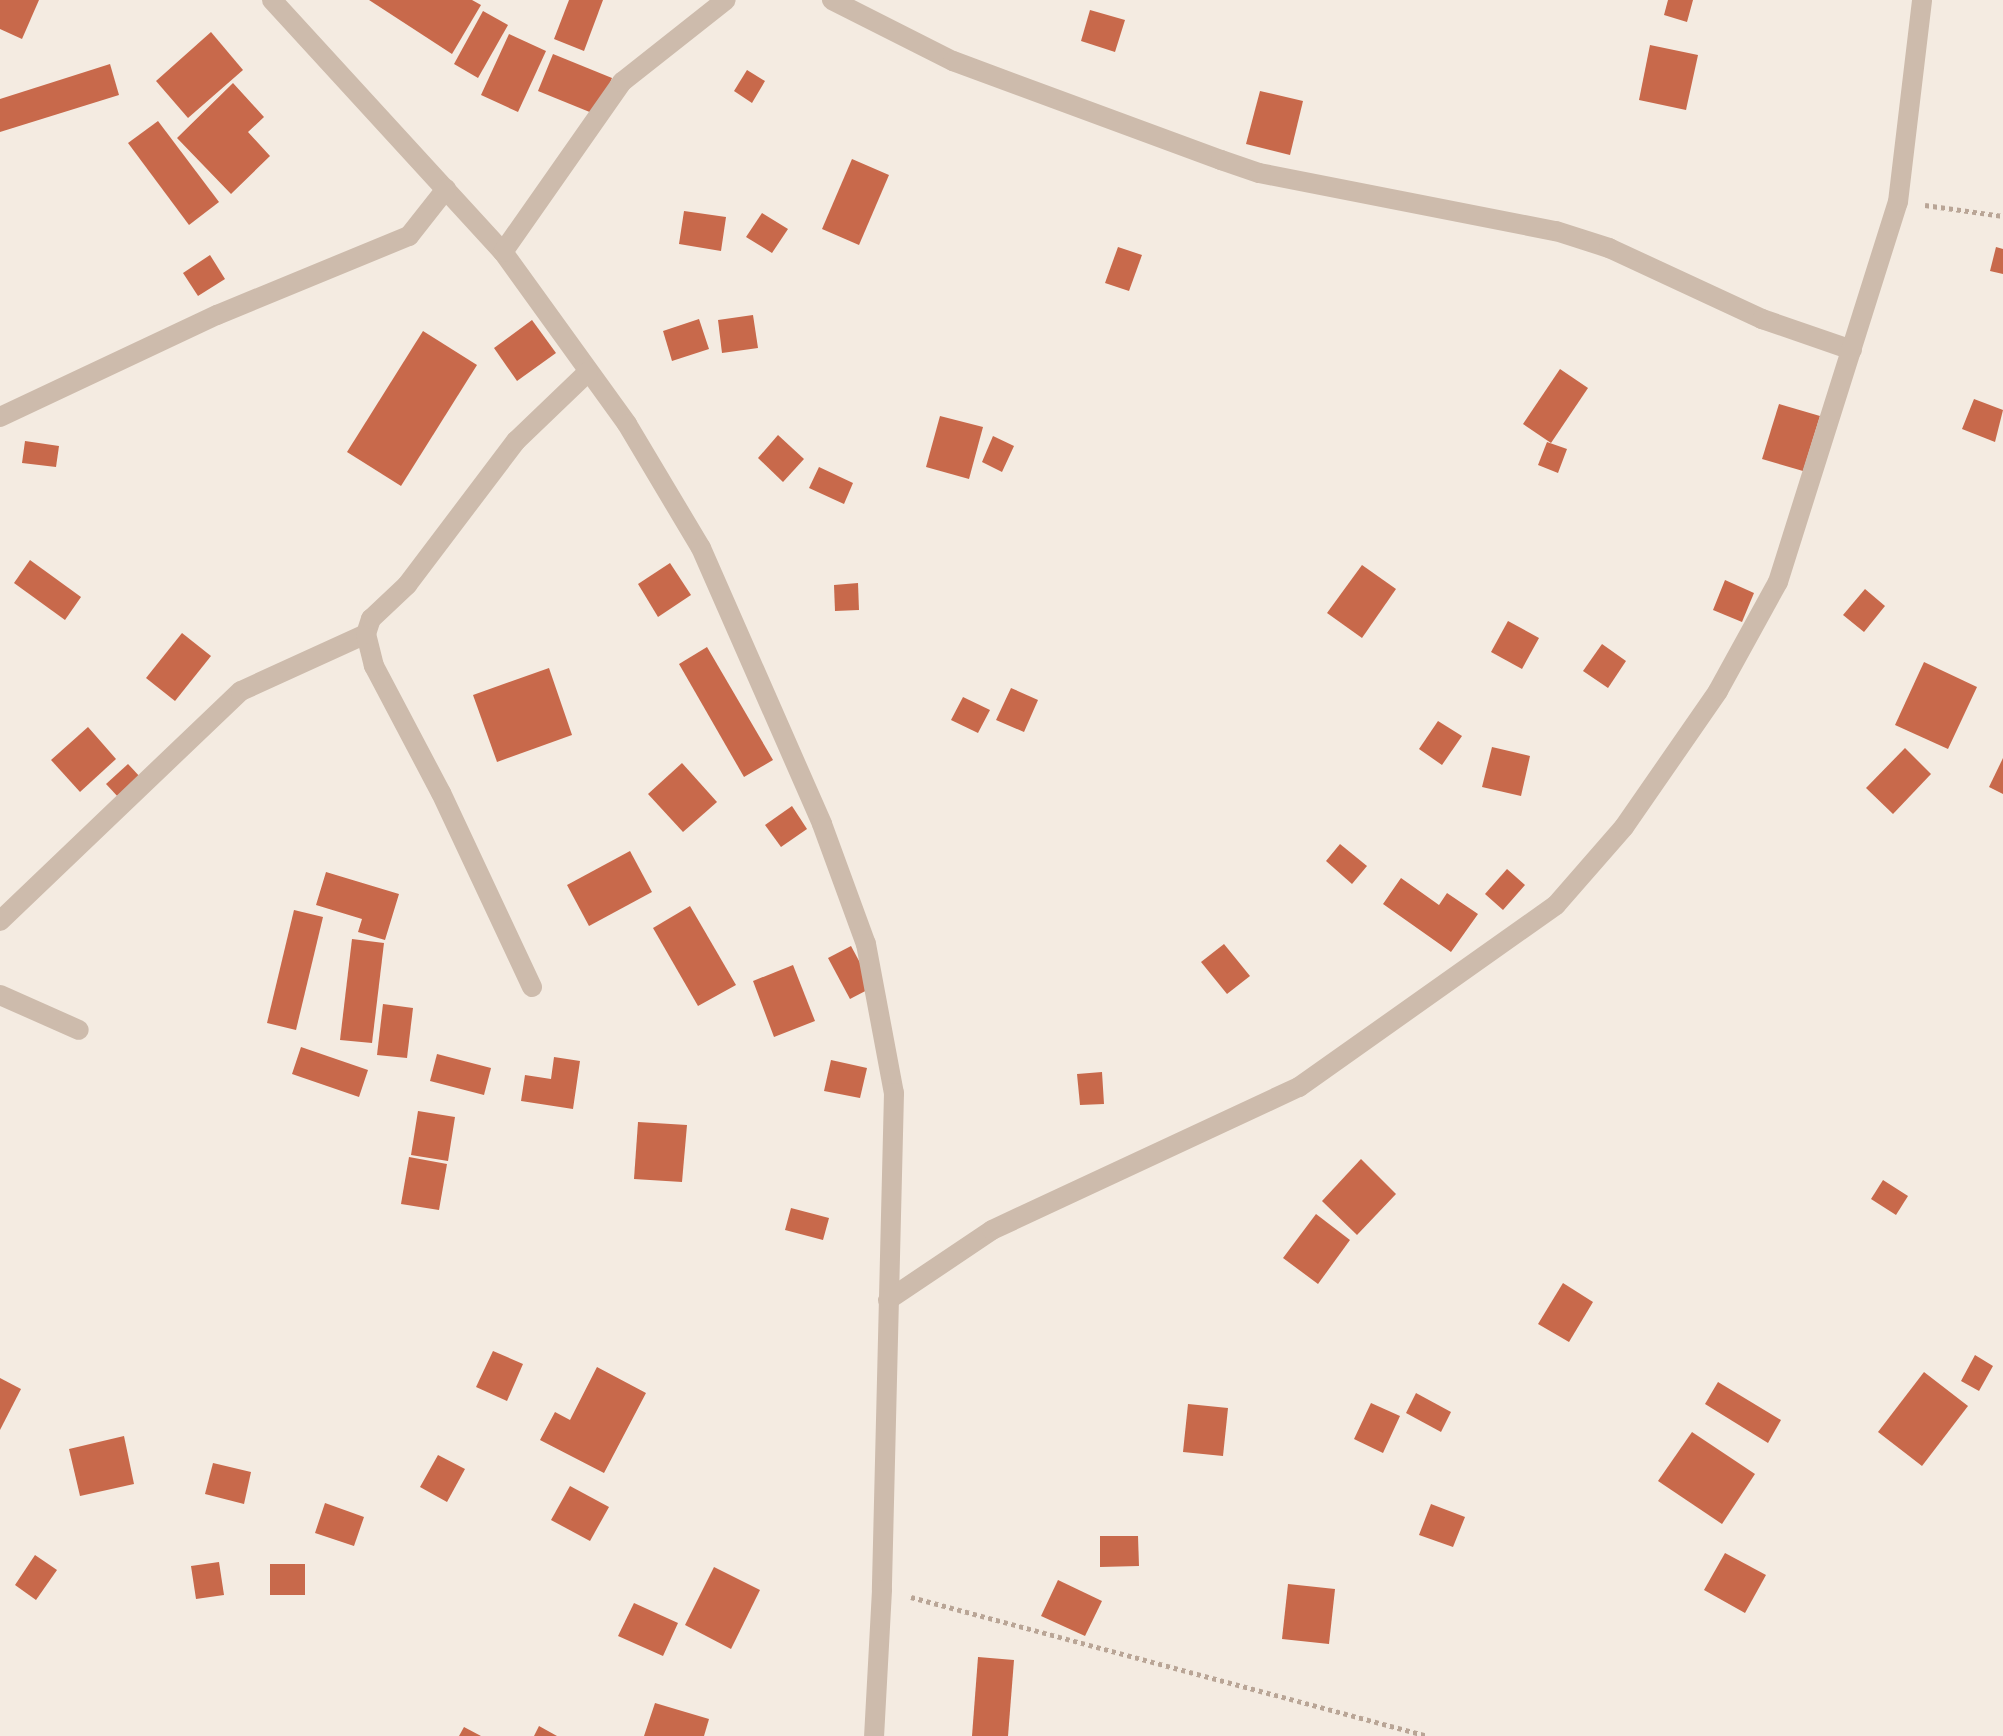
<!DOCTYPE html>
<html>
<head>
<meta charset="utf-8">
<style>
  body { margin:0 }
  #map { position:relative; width:2003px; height:1736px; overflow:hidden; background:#f4ebe1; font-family:"IBM Plex Sans",sans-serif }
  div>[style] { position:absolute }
  .building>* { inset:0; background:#c8694b }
  .path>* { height:5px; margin-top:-2.5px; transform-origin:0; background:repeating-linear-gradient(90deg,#b9a596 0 4px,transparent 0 8px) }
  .minor>* { height:20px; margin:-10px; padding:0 10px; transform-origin:10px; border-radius:10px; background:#cdbbac }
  span { translate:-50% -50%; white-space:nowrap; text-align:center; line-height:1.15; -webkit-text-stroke:8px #fbf5ee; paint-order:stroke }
</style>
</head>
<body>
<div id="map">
  <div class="building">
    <div style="clip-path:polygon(0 0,39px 0,22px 39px,0 29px)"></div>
    <div style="clip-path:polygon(369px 0,472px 0,481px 5px,452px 54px)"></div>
    <div style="clip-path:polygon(569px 0,603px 0,584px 51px,554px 39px)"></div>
    <div style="clip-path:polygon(1668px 0,1693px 0,1687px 22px,1664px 15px)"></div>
    <div style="clip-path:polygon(1090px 10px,1125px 20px,1115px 52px,1081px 41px)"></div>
    <div style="clip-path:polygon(483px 11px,508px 25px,478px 78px,454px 64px)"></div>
    <div style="clip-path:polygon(211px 32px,243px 70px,188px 118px,156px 81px)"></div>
    <div style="clip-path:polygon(509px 34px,546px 51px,518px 112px,481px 95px)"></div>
    <div style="clip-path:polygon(1650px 45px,1698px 55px,1686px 110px,1639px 100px)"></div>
    <div style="clip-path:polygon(553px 54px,612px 78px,597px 115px,538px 91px)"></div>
    <div style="clip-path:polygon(110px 64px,119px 95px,0 132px,0 99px)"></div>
    <div style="clip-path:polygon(747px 70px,765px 81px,752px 103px,734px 91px)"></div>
    <div style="clip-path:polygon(233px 83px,264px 117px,248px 132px,270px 156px,231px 194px,177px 138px)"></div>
    <div style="clip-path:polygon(1260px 91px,1303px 101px,1290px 155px,1246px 144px)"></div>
    <div style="clip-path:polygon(158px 121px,219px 202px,189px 225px,128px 143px)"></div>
    <div style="clip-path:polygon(852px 159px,889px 175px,859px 245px,822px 229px)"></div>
    <div style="clip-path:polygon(684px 211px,726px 217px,721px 251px,679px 244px)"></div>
    <div style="clip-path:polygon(762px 213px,788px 229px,772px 253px,746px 237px)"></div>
    <div style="clip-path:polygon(1118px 247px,1142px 255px,1129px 291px,1105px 283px)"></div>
    <div style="clip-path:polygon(1996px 247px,2003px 249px,2003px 274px,1990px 271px)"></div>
    <div style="clip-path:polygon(210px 255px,225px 279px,198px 296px,183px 273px)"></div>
    <div style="clip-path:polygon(753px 315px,758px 348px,722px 353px,718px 320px)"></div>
    <div style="clip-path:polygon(699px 319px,709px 349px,672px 361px,663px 331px)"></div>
    <div style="clip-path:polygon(532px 320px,556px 353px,517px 381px,494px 348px)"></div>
    <div style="clip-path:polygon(423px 331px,477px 365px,401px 486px,347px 452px)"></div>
    <div style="clip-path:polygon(1560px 369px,1588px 388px,1551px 443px,1523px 424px)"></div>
    <div style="clip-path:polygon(1974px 399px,2003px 410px,1995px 442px,1962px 429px)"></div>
    <div style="clip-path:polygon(1779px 404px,1820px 416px,1803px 471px,1762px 459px)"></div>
    <div style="clip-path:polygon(940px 416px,983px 427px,969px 479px,926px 467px)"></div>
    <div style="clip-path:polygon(778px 435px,804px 459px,783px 482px,758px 458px)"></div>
    <div style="clip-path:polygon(993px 436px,1014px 446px,1002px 472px,982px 462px)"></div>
    <div style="clip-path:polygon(25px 441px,59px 446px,56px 467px,22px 463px)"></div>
    <div style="clip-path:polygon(1547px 442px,1567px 449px,1558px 473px,1538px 465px)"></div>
    <div style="clip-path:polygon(819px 467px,853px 483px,844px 504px,809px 488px)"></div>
    <div style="clip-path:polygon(30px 560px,81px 597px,65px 620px,14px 583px)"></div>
    <div style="clip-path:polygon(670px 563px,691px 595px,658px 617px,638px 584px)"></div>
    <div style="clip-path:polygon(1362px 565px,1396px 589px,1362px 638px,1327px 613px)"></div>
    <div style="clip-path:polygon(1725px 580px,1754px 593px,1742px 622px,1713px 610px)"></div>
    <div style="clip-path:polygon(858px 583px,859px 610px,835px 611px,834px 585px)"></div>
    <div style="clip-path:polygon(1865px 589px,1885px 606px,1864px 632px,1843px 615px)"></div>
    <div style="clip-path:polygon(1508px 621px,1539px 638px,1522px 669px,1491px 652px)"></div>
    <div style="clip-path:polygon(182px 633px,211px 656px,175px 701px,146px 678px)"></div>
    <div style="clip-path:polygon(1602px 644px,1626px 661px,1608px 688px,1583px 671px)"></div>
    <div style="clip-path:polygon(707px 647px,773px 760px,744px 777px,679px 664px)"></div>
    <div style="clip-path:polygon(1924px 662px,1977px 687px,1948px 749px,1895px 725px)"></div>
    <div style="clip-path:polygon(549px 668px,572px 735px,497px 762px,473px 695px)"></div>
    <div style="clip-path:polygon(1011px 688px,1038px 700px,1024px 732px,996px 720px)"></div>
    <div style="clip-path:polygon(963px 697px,990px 710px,978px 733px,951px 720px)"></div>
    <div style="clip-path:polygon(1438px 721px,1462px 736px,1442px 765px,1419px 749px)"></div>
    <div style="clip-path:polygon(88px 727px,116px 759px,80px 792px,51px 760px)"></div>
    <div style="clip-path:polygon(1492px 747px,1530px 756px,1521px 796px,1482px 787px)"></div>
    <div style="clip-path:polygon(1905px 748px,1931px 774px,1893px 814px,1866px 788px)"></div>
    <div style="clip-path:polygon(2003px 758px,2003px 794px,1989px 787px)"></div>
    <div style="clip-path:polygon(682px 763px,717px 802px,683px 832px,648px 794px)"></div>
    <div style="clip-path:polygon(128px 764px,142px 779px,120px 799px,106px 784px)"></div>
    <div style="clip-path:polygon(792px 806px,807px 829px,781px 847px,765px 825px)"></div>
    <div style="clip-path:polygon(1340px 844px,1367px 866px,1352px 884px,1326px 861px)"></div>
    <div style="clip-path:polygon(630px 851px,652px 892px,589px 926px,567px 885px)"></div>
    <div style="clip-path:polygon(1507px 869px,1525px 885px,1503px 910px,1485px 894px)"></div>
    <div style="clip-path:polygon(326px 872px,399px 894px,385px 940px,358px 932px,362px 919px,316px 905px)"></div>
    <div style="clip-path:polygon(1401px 878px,1439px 905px,1447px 893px,1478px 914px,1451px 952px,1383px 904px)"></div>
    <div style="clip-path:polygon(690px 906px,736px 985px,698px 1006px,653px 928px)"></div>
    <div style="clip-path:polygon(294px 910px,323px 917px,296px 1030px,267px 1023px)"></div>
    <div style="clip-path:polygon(352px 939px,384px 943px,372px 1043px,340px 1040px)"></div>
    <div style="clip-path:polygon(1224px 944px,1250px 976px,1227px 994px,1201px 962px)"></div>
    <div style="clip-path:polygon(851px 946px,873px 987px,850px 999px,828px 958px)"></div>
    <div style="clip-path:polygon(793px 965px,815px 1021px,774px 1037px,753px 981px)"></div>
    <div style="clip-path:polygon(383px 1004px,413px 1008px,407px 1058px,377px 1055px)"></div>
    <div style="clip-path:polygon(301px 1047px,368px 1070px,359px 1097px,292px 1074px)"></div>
    <div style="clip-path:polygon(437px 1054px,491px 1068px,484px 1095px,430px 1081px)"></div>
    <div style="clip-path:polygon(554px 1057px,580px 1061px,573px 1109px,521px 1101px,525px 1075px,551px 1079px)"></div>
    <div style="clip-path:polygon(831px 1060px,867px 1068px,860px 1098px,824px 1091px)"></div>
    <div style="clip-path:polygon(1102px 1072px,1104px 1104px,1080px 1105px,1077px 1074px)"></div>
    <div style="clip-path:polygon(418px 1111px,455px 1117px,448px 1161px,411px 1155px)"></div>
    <div style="clip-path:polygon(638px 1122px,687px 1125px,682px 1182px,634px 1179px)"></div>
    <div style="clip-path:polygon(409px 1157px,447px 1164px,439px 1210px,401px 1204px)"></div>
    <div style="clip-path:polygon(1361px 1159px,1396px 1194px,1357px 1235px,1322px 1201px)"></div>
    <div style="clip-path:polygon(1883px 1180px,1908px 1196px,1896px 1215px,1871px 1199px)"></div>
    <div style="clip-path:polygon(791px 1208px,829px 1218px,823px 1240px,785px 1230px)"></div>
    <div style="clip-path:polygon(1316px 1214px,1350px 1240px,1318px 1284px,1283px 1258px)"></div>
    <div style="clip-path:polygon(1563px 1283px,1593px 1302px,1569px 1342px,1538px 1324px)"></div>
    <div style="clip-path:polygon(493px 1351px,523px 1364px,507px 1401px,476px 1387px)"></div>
    <div style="clip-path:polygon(1975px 1355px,1993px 1366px,1979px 1391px,1961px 1381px)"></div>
    <div style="clip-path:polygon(597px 1367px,646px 1393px,604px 1473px,540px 1440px,555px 1412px,570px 1420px)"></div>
    <div style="clip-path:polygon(1924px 1372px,1968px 1406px,1922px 1466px,1878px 1432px)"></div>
    <div style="clip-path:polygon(0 1378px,21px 1389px,0 1430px)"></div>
    <div style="clip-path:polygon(1718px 1382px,1781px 1420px,1768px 1443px,1705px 1404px)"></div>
    <div style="clip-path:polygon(1416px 1393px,1451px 1412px,1441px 1432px,1406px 1413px)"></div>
    <div style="clip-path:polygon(1371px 1403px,1400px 1416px,1383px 1453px,1354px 1439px)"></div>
    <div style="clip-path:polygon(1188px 1404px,1228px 1408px,1223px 1456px,1183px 1452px)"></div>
    <div style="clip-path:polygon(1692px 1432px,1755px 1474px,1722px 1524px,1658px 1481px)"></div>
    <div style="clip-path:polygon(124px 1436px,134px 1484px,80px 1496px,69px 1449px)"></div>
    <div style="clip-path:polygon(438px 1455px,465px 1469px,447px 1502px,420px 1487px)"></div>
    <div style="clip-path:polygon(213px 1463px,251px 1472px,244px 1504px,205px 1494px)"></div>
    <div style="clip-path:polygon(570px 1486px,609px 1507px,590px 1541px,551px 1520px)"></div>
    <div style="clip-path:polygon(325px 1503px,364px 1517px,354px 1546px,315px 1533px)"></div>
    <div style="clip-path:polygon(1431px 1504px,1465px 1517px,1453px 1547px,1419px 1535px)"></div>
    <div style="clip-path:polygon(1100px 1536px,1138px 1536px,1139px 1566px,1100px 1567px)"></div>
    <div style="clip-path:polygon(1725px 1553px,1766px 1575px,1745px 1613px,1704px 1590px)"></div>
    <div style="clip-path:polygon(35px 1555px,57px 1570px,36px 1600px,15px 1585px)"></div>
    <div style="clip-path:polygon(219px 1562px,224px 1595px,196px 1599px,191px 1566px)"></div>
    <div style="clip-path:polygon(270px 1564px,305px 1564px,305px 1595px,270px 1595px)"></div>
    <div style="clip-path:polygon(714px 1567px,760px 1590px,731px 1649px,685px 1625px)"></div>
    <div style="clip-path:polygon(1058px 1580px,1102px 1601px,1085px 1636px,1041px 1616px)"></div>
    <div style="clip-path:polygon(1288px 1584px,1335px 1589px,1329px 1644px,1282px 1639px)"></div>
    <div style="clip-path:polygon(634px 1603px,678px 1623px,663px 1656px,618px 1636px)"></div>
    <div style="clip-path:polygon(978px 1657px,1014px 1660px,1008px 1736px,972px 1736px)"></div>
    <div style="clip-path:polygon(655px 1703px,709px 1719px,704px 1736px,644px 1736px)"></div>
    <div style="clip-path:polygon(539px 1726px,557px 1736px,534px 1736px)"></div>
    <div style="clip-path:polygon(464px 1727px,481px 1736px,459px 1736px)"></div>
  </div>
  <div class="path">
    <div style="left:1925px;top:205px;width:79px;rotate:8deg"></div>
    <div style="left:911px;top:1597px;width:535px;rotate:15.05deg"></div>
  </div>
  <div class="minor">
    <div style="left:272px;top:0;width:342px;rotate:47.5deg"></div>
    <div style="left:503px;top:252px;width:212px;rotate:54.2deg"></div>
    <div style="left:627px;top:424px;width:144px;rotate:59.2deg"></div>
    <div style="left:701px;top:548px;width:301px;rotate:66.3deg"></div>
    <div style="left:822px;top:824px;width:128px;rotate:69.9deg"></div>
    <div style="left:866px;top:944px;width:152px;rotate:79.4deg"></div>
    <div style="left:894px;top:1093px;width:497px;rotate:91.4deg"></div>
    <div style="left:882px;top:1590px;width:146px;rotate:93.1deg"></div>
    <div style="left:832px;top:0;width:136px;rotate:26.8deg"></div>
    <div style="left:953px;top:61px;width:286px;rotate:20.3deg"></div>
    <div style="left:1221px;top:160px;width:40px;rotate:18.9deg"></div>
    <div style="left:1259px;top:173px;width:303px;rotate:11.1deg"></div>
    <div style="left:1556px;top:231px;width:56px;rotate:17.8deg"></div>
    <div style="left:1609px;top:248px;width:169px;rotate:24.9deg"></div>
    <div style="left:1762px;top:319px;width:95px;rotate:19deg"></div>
    <div style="left:503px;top:252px;width:208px;rotate:-55deg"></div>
    <div style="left:622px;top:82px;width:132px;rotate:-38.3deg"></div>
    <div style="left:0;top:417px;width:240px;rotate:-25.2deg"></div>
    <div style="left:217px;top:315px;width:208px;rotate:-22.4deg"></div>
    <div style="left:409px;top:236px;width:60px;rotate:-51.8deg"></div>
    <div style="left:0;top:921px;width:333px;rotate:-43.7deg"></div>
    <div style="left:241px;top:691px;width:137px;rotate:-24.5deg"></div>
    <div style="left:532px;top:987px;width:214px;rotate:-115.1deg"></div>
    <div style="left:441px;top:793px;width:144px;rotate:-117.8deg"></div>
    <div style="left:374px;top:666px;width:33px;rotate:-104deg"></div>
    <div style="left:366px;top:634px;width:16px;rotate:-72deg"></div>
    <div style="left:371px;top:619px;width:50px;rotate:-43.4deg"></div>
    <div style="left:407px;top:585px;width:181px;rotate:-52.9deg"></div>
    <div style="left:516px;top:441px;width:100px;rotate:-43.8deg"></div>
    <div style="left:0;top:995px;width:86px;rotate:23.9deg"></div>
    <div style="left:888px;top:1300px;width:125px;rotate:-33.9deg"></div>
    <div style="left:992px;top:1230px;width:339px;rotate:-25deg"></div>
    <div style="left:1299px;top:1087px;width:315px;rotate:-35.3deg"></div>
    <div style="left:1556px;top:905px;width:103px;rotate:-48.9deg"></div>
    <div style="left:1624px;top:827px;width:165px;rotate:-55.3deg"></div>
    <div style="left:1718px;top:691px;width:124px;rotate:-61.2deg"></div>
    <div style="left:1778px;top:582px;width:398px;rotate:-72.5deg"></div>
    <div style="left:1898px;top:202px;width:203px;rotate:-83.2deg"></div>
  </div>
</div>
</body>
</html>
